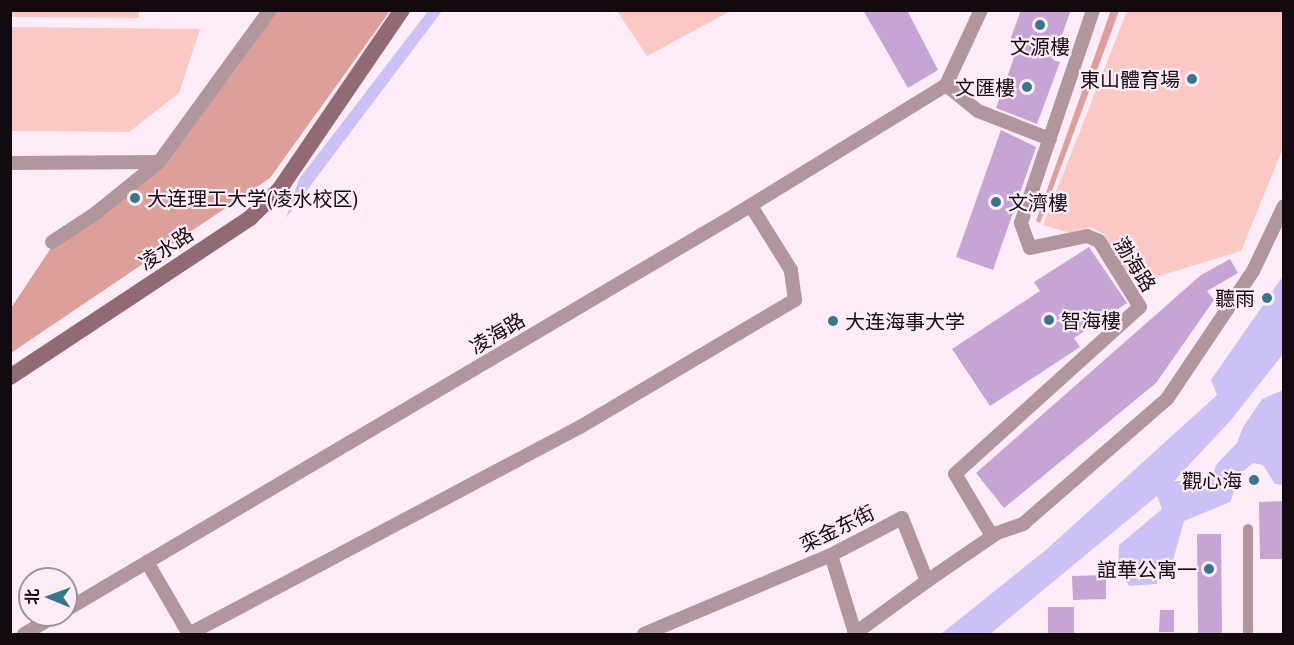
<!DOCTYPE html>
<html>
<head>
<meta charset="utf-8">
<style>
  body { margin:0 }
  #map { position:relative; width:1294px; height:645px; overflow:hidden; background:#feedf8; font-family:"Archivo Narrow","Noto Sans SC",sans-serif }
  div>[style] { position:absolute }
  .green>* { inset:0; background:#fcc8c4 }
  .forest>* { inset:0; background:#dd9f99 }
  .water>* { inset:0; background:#cbc1f7 }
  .building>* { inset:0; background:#c6a4d3 }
  .pedestrian>* { height:10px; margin:-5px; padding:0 5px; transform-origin:5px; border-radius:5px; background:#b2969d }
  .minor>* { height:14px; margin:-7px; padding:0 7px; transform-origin:7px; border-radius:7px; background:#b2969d }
  .secondary>* { height:16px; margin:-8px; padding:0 8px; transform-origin:8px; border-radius:8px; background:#916a74 }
  .dots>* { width:16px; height:16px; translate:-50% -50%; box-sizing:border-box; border:3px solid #feedf8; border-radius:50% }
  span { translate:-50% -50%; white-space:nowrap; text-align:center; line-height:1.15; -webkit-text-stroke:4.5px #feedf8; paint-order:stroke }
  .poi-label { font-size:20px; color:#130a10 }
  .right { translate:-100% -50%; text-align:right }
  .left { translate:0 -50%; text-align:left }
  .street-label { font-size:20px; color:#130a10 }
  .frame { position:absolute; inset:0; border:12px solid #130a10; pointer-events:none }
  .north { position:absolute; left:18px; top:567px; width:60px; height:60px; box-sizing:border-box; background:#feedf8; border:2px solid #a0929b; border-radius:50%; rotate:271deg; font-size:16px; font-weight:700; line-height:24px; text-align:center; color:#130a10 }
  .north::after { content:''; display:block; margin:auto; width:21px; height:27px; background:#38768c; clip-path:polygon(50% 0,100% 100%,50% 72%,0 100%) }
</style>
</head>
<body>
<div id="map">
  <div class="green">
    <div style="clip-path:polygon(11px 10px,139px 11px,139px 18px,11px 17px)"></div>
    <div style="clip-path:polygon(617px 11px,731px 11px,647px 56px)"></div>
    <div style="clip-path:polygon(1127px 11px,1283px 11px,1283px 148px,1241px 251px,1140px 282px,1122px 271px,1104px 234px,1090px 227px,1071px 233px,1043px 225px)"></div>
    <div style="clip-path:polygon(11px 27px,200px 29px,179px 93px,129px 132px,11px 131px)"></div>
  </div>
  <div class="forest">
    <div style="clip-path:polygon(1111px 10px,1119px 11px,1040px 223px,1036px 221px)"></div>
    <div style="clip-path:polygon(270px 11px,390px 11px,270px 178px,11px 353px,11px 308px,57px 239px,159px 162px)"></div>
  </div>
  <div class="water">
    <div style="clip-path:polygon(428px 11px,442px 11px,286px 218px,299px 179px)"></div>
    <div style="clip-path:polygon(1283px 276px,1283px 354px,1231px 420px,1174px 481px,1200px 481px,1213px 476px,1216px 465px,1237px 443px,1243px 427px,1262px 399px,1283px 390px,1283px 485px,1275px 484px,1263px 465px,1253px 463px,1235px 478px,1237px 484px,1230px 502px,1184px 521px,1173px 560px,1156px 567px,1157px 584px,1129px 586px,1118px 564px,1119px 545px,1162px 509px,1157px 496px,990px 634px,941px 634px,1047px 549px,1217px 395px,1211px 380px)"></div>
  </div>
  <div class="building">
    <div style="clip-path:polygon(863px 10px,907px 10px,938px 70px,908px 88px)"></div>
    <div style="clip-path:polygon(1021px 10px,1071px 10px,1053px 60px,1060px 62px,1037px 124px,996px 108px,1019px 44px,1010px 40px)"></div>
    <div style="clip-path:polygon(1001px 130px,1036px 147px,993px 270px,956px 257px)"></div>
    <div style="clip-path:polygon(1089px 247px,1127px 303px,1074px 338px,1080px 347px,990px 406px,952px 349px,1040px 291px,1034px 282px)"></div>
    <div style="clip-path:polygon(1230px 259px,1238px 273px,1207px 291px,1214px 300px,1156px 383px,1004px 508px,976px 473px,1201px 275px)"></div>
    <div style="clip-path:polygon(1284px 501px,1284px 559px,1260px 559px,1259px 502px)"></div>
    <div style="clip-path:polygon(1197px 534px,1221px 534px,1222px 634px,1198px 634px)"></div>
    <div style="clip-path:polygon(1106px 575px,1106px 599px,1073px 600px,1072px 576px)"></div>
    <div style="clip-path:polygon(1048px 607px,1074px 607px,1074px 634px,1048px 634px)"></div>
    <div style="clip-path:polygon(1160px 610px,1174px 610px,1174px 632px,1159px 632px)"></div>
  </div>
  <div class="pedestrian">
    <div style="left:1248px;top:529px;width:105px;rotate:90deg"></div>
  </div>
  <div class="minor">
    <div style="left:946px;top:85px;width:41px;rotate:39.1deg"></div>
    <div style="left:978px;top:111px;width:77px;rotate:21.3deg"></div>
    <div style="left:946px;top:85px;width:83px;rotate:-65deg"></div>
    <div style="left:10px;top:163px;width:149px;rotate:-0.4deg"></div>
    <div style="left:159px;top:162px;width:188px;rotate:-53.9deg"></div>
    <div style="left:52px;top:242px;width:53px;rotate:-33.4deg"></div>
    <div style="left:96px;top:213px;width:81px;rotate:-39deg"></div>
    <div style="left:992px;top:536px;width:72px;rotate:-120.8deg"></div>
    <div style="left:955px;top:474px;width:249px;rotate:-42.1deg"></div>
    <div style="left:1140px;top:307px;width:78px;rotate:-121.8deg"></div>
    <div style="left:1099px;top:241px;width:13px;rotate:-157deg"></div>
    <div style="left:1087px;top:236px;width:58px;rotate:168.1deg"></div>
    <div style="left:1030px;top:248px;width:27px;rotate:-110deg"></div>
    <div style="left:1021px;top:223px;width:225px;rotate:-71.3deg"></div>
    <div style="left:831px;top:555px;width:82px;rotate:72.9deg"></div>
    <div style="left:147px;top:562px;width:83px;rotate:59.7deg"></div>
    <div style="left:189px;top:634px;width:442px;rotate:-27.9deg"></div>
    <div style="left:580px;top:427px;width:250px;rotate:-30.6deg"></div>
    <div style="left:795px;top:300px;width:30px;rotate:-98deg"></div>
    <div style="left:791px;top:270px;width:75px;rotate:-122deg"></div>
    <div style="left:927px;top:581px;width:85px;rotate:-34.4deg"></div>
    <div style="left:997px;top:533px;width:28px;rotate:-19deg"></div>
    <div style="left:1023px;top:524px;width:191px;rotate:-41deg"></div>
    <div style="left:1167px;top:399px;width:154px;rotate:-56.1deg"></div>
    <div style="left:1253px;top:271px;width:72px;rotate:-64.5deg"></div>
    <div style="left:66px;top:610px;width:777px;rotate:-30.56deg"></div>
    <div style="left:735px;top:215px;width:248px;rotate:-31.6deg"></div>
    <div style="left:24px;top:634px;width:38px;rotate:-30deg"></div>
    <div style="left:644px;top:634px;width:203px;rotate:-22.9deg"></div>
    <div style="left:831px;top:555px;width:80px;rotate:-27.5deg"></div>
    <div style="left:902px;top:518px;width:68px;rotate:68.4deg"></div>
    <div style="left:927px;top:581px;width:90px;rotate:144deg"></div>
  </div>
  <div class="secondary">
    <div style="left:10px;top:377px;width:288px;rotate:-33.5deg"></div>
    <div style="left:250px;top:218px;width:40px;rotate:-44deg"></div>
    <div style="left:279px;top:190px;width:218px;rotate:-55.7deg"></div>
  </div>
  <div class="dots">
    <div style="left:1040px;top:25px;background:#38768c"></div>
    <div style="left:1192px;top:79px;background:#38768c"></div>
    <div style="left:1027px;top:87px;background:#38768c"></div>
    <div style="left:135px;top:198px;background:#38768c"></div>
    <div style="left:996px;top:202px;background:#38768c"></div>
    <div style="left:1267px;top:298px;background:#38768c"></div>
    <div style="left:1049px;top:320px;background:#38768c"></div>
    <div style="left:833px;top:321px;background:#38768c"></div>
    <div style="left:1254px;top:480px;background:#38768c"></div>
    <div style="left:1209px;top:569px;background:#38768c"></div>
  </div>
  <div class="poi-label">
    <span style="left:1040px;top:46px">文源樓</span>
    <span class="right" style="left:1180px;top:79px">東山體育場</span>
    <span class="right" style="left:1015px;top:87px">文匯樓</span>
    <span class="left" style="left:147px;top:198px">大连理工大学(凌水校区)</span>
    <span class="left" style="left:1008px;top:202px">文濟樓</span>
    <span class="right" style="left:1255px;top:298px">聽雨</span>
    <span class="left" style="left:1061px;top:320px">智海樓</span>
    <span class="left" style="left:845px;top:321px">大连海事大学</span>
    <span class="right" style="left:1242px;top:480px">觀心海</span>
    <span class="right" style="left:1197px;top:569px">誼華公寓一</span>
  </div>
  <div class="street-label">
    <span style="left:166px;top:248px;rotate:-34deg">凌水路</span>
    <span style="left:1135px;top:264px;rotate:58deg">渤海路</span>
    <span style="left:497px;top:333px;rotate:-31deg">凌海路</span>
    <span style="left:837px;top:528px;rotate:-26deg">栾金东街</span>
  </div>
  <div class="frame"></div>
  <div class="north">北</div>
</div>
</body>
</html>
